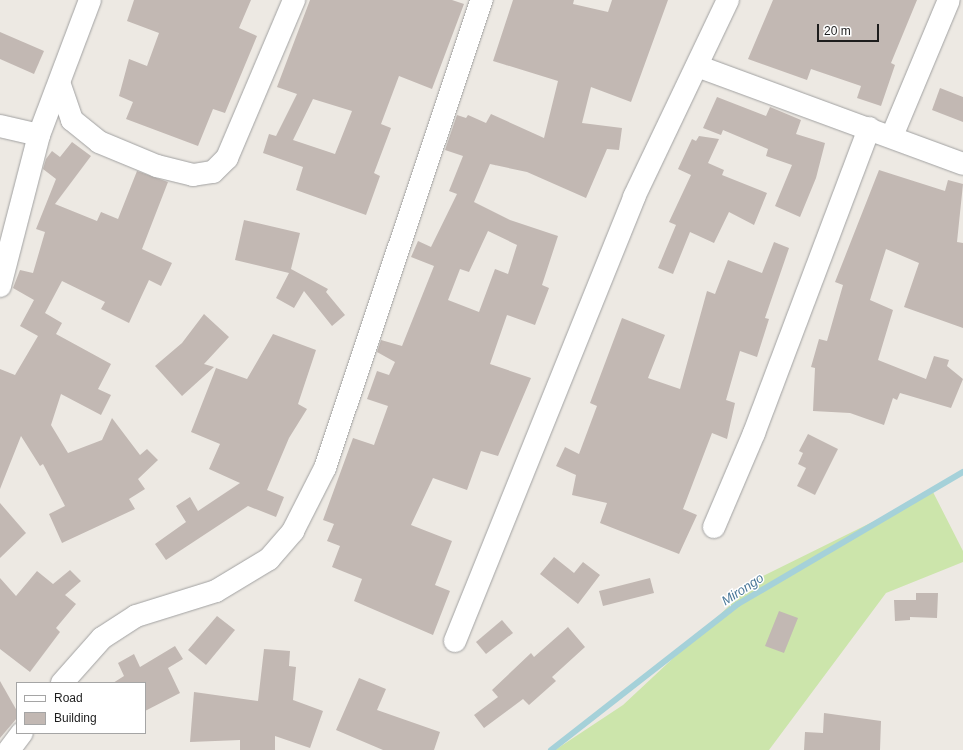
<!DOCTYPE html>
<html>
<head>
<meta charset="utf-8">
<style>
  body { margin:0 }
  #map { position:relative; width:963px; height:750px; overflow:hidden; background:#ede9e3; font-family:Arial,sans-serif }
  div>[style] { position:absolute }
  .grass>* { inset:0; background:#cce5ab }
  .stream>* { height:6px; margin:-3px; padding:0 3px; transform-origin:3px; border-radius:3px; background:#a5d1d9 }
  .building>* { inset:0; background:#c2b8b3 }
  .roads { filter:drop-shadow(0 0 1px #a1a1a1) drop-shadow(0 0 1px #a1a1a1) }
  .minor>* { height:22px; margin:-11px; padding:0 11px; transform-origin:11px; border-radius:11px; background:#fff }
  span { translate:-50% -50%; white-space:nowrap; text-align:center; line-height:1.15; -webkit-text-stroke:3px #fff; paint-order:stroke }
  .water-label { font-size:13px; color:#497798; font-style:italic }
  .legend { position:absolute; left:16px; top:682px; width:130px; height:52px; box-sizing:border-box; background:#fff; border:1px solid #a5a5a5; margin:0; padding:5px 7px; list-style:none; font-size:12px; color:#1d1d1d }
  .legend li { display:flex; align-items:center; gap:8px; height:20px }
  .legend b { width:20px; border:1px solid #a5a5a5 }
  .scale { position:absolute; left:817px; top:24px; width:62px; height:18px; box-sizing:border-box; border:2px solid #1d1d1d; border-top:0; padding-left:5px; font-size:12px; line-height:14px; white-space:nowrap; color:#1d1d1d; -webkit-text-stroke:3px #fff; paint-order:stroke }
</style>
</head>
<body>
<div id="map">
  <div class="grass">
    <div style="clip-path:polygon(933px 492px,963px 551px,963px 562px,886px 593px,769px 750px,555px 750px,623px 705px,759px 578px)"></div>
  </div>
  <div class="stream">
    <div style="left:551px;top:750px;width:237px;rotate:-38deg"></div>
    <div style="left:738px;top:604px;width:261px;rotate:-30.4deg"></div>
  </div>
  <div class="building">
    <div style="clip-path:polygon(134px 0,251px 0,239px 28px,257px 36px,225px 113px,213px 109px,198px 146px,126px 119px,133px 102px,119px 96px,129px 59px,147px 66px,159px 33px,127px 21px)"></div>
    <div style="clip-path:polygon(evenodd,310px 0,452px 0,464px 4px,432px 89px,399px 76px,381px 124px,391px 128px,374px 173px,380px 176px,366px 215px,296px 190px,303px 167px,263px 153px,269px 134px,276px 136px,297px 94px,277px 87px,310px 0,313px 99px,352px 111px,335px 154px,293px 140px,313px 99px)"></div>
    <div style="clip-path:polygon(evenodd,513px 0,574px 0,573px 4px,608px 12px,612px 0,668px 0,631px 102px,591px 87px,582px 123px,622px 128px,619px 150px,607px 149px,586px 198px,527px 172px,490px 164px,474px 202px,510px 220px,558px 236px,542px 285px,549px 288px,535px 325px,507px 315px,490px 364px,531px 378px,498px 456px,481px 451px,467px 490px,433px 478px,411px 525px,452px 541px,435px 585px,450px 591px,433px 635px,354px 601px,362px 579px,332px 567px,340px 546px,327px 541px,334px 524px,323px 520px,353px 438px,374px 445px,388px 406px,367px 399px,377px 371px,389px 375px,395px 362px,377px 352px,381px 340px,402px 346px,434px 266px,411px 257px,418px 241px,431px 247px,457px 194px,449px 191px,463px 156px,445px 150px,457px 115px,466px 118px,468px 115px,486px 123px,491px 114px,544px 138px,558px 81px,493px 61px,513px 0,488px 231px,517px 245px,508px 274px,495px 269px,479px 312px,448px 300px,460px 269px,469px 272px,488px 231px)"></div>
    <div style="clip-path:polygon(773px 0,917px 0,891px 63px,895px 65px,881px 106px,857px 98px,861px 86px,811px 69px,807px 80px,748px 59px)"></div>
    <div style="clip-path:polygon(0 32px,44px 51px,34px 74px,0 59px)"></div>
    <div style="clip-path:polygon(940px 88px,963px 97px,963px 122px,932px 110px)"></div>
    <div style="clip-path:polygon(717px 97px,766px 116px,770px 107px,801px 120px,796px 134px,825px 143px,816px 178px,800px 217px,775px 206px,792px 165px,766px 156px,768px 149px,723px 130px,721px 135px,703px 128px)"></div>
    <div style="clip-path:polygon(699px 136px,719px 139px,708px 163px,724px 170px,722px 175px,767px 193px,754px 225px,729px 212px,714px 243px,690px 232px,673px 274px,658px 268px,676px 225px,669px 222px,691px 175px,678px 169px,692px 139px,696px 141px)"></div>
    <div style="clip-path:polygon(72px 142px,91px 156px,55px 204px,97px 221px,101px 212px,118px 219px,137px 171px,168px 182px,142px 249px,172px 263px,161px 286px,149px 280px,129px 323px,101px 309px,105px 302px,62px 281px,45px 313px,62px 323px,56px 334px,111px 364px,98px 389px,111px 395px,101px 415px,61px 394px,51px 425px,68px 453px,102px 440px,112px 418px,140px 455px,147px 449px,158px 460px,138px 479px,145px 489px,129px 499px,135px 509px,62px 543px,49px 514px,65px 506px,43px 464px,40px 466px,21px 436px,0 489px,0 369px,15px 375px,38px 336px,20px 326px,34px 300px,13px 288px,20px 270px,33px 273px,45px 232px,36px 229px,56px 179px,43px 169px,46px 159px,52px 151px,60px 157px)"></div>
    <div style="clip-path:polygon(879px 170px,945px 191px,948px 180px,963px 184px,957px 242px,963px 243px,963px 328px,904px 307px,919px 263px,886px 249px,870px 300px,893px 310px,878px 360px,926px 379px,934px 356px,949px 360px,947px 366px,963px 379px,951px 408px,900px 393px,897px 400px,893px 398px,884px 425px,850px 413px,813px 411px,815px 368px,811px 367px,819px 339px,827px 341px,843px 285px,835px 282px)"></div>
    <div style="clip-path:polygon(244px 220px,300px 233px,291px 269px,328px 289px,326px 292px,345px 315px,332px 326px,304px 291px,294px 308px,276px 298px,289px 273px,235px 260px)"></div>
    <div style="clip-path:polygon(774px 242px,789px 248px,765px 318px,769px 319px,757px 357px,740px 351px,726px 400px,735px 403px,727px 439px,712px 433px,683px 509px,697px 515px,679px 554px,600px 523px,607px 503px,572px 495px,576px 475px,556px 466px,565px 447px,579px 454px,597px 406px,590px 403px,622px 318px,665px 335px,648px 378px,680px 389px,707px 291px,715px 294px,728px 260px,762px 273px)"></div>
    <div style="clip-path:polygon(204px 314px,229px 337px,204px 364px,214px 367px,182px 396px,155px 366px,182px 343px)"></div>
    <div style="clip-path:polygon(273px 334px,316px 350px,298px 404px,307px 409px,289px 438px,267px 490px,284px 497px,276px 517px,248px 506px,166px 560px,155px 544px,186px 522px,176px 506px,190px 497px,198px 511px,240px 483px,209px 469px,220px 444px,191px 432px,216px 368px,247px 379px)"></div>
    <div style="clip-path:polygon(808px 434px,838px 449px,815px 495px,797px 486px,806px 468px,798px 464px,803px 453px,799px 451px)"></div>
    <div style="clip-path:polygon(0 503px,26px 533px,0 558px)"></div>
    <div style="clip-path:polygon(554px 557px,574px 573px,583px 562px,600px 575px,578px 604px,540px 574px)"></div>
    <div style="clip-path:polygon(70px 570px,81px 581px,65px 595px,76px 604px,56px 628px,60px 632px,30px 672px,0 649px,0 578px,16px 596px,37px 571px,53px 584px)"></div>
    <div style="clip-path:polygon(650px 578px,654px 593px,603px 606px,599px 591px)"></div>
    <div style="clip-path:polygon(916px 593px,938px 593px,937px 618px,910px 617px,910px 620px,895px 621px,894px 600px,916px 600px)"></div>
    <div style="clip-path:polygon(779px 611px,798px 618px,784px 653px,765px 646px)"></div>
    <div style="clip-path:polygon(217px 616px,235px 630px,206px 665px,188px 650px)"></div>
    <div style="clip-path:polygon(502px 620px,513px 633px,486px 654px,476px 642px)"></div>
    <div style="clip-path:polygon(568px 627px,585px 647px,552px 677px,556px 681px,529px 705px,523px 699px,484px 728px,474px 715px,498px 697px,492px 690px,531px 653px,534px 657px)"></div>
    <div style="clip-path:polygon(175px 646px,183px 659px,168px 668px,180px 693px,145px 711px,145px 683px,113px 683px,124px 676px,118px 663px,134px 654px,140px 667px)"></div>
    <div style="clip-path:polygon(264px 649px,290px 651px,289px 666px,296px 667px,293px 700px,323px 711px,310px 748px,275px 736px,275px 750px,240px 750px,240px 740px,190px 742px,194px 692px,258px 701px)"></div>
    <div style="clip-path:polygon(359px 678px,386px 689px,377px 710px,440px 732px,434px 750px,383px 750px,336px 730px)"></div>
    <div style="clip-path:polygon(0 681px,17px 711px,17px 718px,0 738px)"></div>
    <div style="clip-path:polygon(824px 713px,881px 721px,880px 750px,804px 750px,805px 732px,823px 733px)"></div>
  </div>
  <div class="roads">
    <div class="minor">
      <div style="left:697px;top:66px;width:283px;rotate:20.2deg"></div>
      <div style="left:60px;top:85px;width:37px;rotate:71deg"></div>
      <div style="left:72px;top:120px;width:35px;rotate:39deg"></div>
      <div style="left:99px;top:142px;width:63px;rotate:22.5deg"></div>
      <div style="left:157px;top:166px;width:37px;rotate:14deg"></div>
      <div style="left:193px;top:175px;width:20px;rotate:-9deg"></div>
      <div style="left:213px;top:172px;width:20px;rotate:-45deg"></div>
      <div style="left:227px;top:158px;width:172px;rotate:-67deg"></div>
      <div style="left:0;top:126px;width:40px;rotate:13deg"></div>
      <div style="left:892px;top:136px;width:147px;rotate:-67.3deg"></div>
      <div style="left:0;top:286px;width:156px;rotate:-75.5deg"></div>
      <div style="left:39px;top:135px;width:144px;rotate:-69.3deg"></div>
      <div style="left:714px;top:527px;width:102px;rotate:-66.9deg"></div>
      <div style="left:754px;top:433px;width:326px;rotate:-69.3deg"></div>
      <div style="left:455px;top:641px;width:479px;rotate:-68deg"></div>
      <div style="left:634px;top:197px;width:218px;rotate:-64.5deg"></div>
      <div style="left:62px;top:683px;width:60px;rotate:-48.4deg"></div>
      <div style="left:102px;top:638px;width:40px;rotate:-32.9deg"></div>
      <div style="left:136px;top:616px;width:84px;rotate:-17.4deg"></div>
      <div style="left:216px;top:591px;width:62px;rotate:-31.1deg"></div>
      <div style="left:269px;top:559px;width:37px;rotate:-49deg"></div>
      <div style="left:293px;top:531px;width:71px;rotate:-63.1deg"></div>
      <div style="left:325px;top:468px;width:494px;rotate:-71.5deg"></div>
      <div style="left:9px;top:750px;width:21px;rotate:-53deg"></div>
    </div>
  </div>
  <div class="water-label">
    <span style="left:743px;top:590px;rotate:-33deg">Mirongo</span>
  </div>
  <ul class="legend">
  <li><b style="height:5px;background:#fff"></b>Road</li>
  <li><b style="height:11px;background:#c2b8b3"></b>Building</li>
  </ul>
  <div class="scale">20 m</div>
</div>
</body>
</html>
